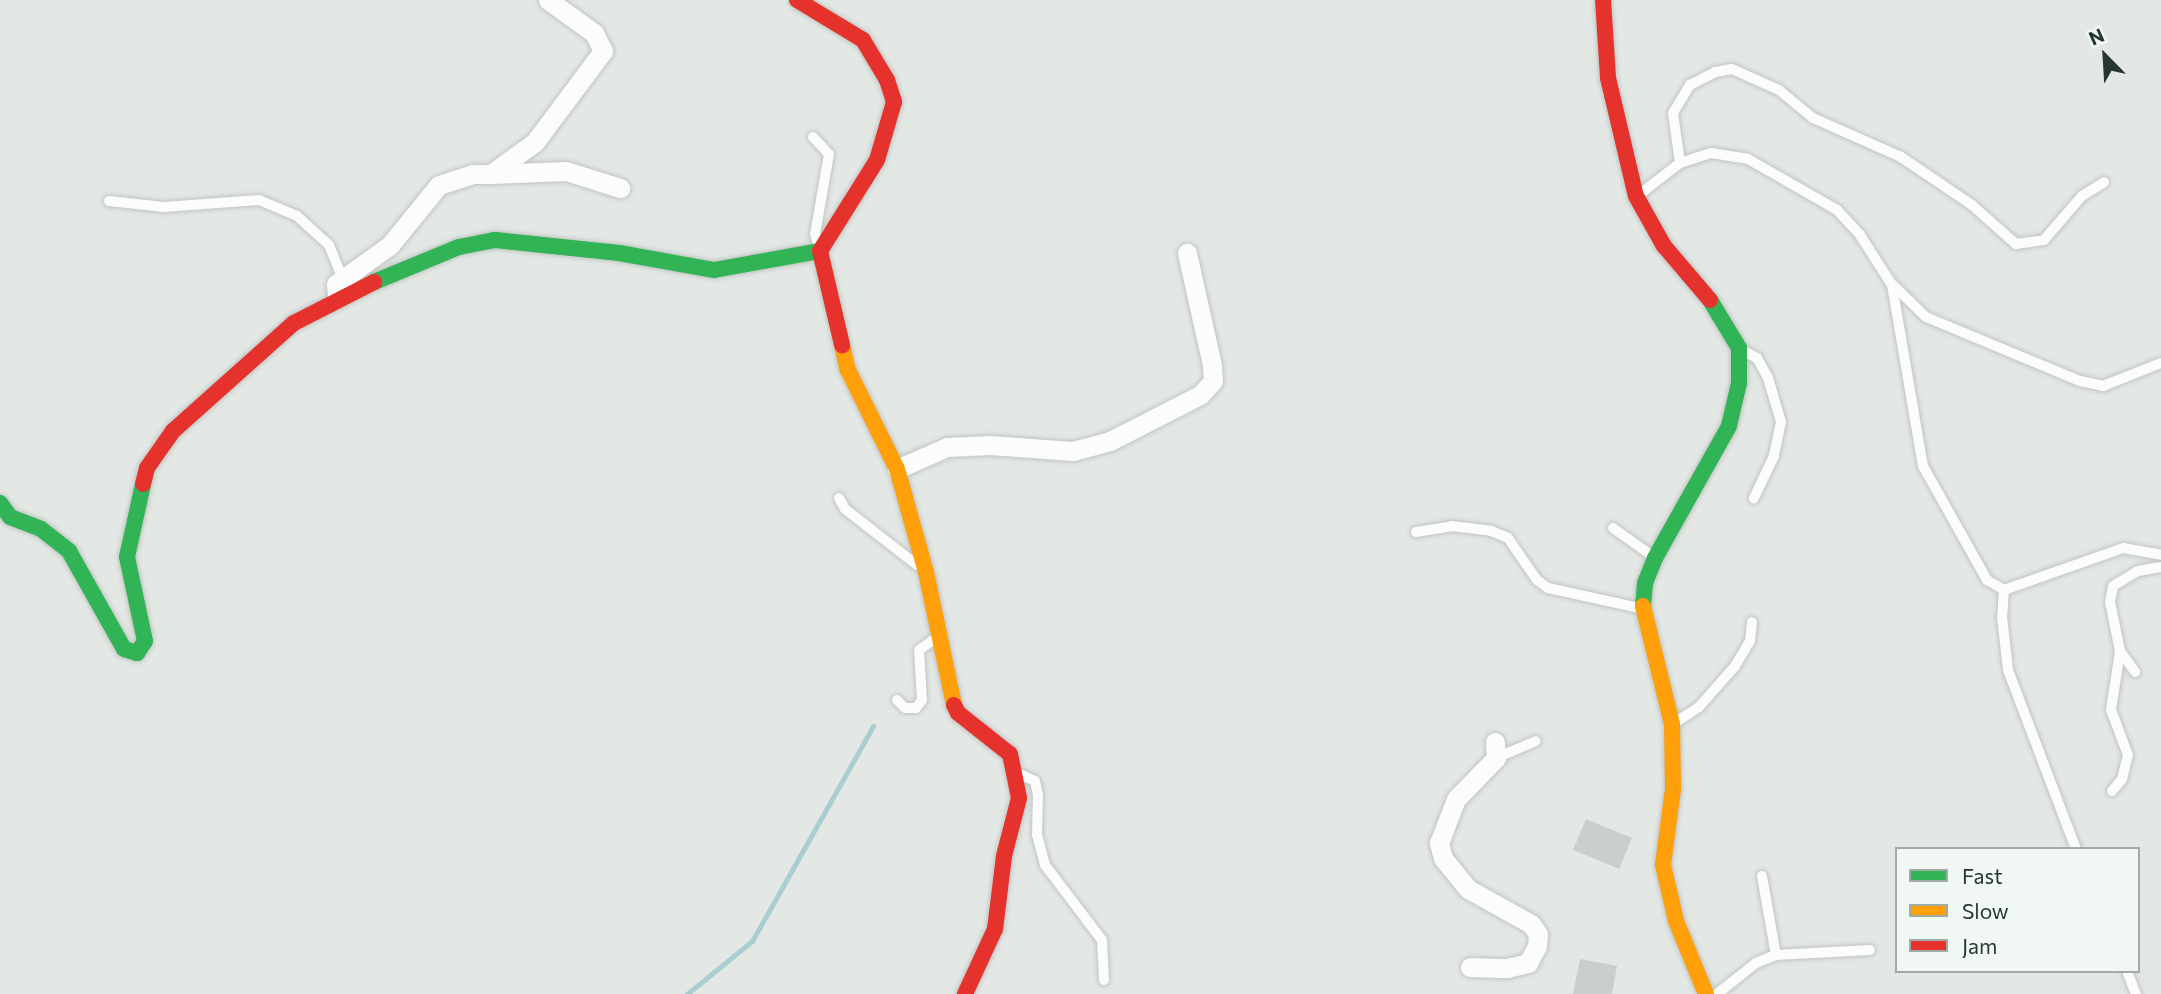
<!DOCTYPE html>
<html>
<head>
<meta charset="utf-8">
<style>
  body { margin:0 }
  #map { position:relative; width:2161px; height:994px; overflow:hidden; background:#e3e8e5; font-family:Commissioner,sans-serif }
  div>[style] { position:absolute }
  .stream>* { height:5px; margin:-2.5px; padding:0 2.5px; transform-origin:2.5px; border-radius:2.5px; background:#a9ced1 }
  .building>* { inset:0; background:#cacfcd }
  .roads { filter:drop-shadow(0 0 2px #c0c5c2) drop-shadow(0 0 2px #c0c5c2) }
  .lane>* { height:10px; margin:-5px; padding:0 5px; transform-origin:5px; border-radius:5px; background:#fbfcfb }
  .street>* { height:19px; margin:-9.5px; padding:0 9.5px; transform-origin:9.5px; border-radius:9.5px; background:#fbfcfb }
  .fast>* { height:16px; margin:-8px; padding:0 8px; transform-origin:8px; border-radius:8px; background:#30b455 }
  .slow>* { height:16px; margin:-8px; padding:0 8px; transform-origin:8px; border-radius:8px; background:#ff9f0a }
  .jam>* { height:16px; margin:-8px; padding:0 8px; transform-origin:8px; border-radius:8px; background:#e5322d }
  span { translate:-50% -50%; white-space:nowrap; text-align:center; line-height:1.15; -webkit-text-stroke:7px #f1f7f3; paint-order:stroke }
  .legend { position:absolute; left:1895px; top:847px; width:245px; height:126px; box-sizing:border-box; background:#f1f7f3; border:2px solid #9faba5; margin:0; padding:9px 12px; list-style:none; font-size:21px; color:#243831 }
  .legend li { display:flex; align-items:center; gap:14px; height:35px }
  .legend b { width:35px; border:2px solid #9faba5 }
  .north { position:absolute; left:2070px; top:21px; width:70px; height:70px; -webkit-text-stroke:5px #f1f7f3; paint-order:stroke; rotate:336deg; font-size:19px; font-weight:700; line-height:28px; text-align:center; color:#243831 }
  .north::after { content:''; display:block; margin:auto; width:24px; height:32px; background:#243831; clip-path:polygon(50% 0,100% 100%,50% 72%,0 100%) }
</style>
</head>
<body>
<div id="map">
  <div class="stream">
    <div style="left:687px;top:994px;width:84px;rotate:-39.2deg"></div>
    <div style="left:752px;top:941px;width:247px;rotate:-60.6deg"></div>
  </div>
  <div class="building">
    <div style="clip-path:polygon(1586px 819px,1632px 838px,1619px 869px,1573px 850px)"></div>
    <div style="clip-path:polygon(1580px 959px,1617px 966px,1612px 994px,1573px 994px)"></div>
  </div>
  <div class="roads">
    <div class="lane">
      <div style="left:813px;top:137px;width:23px;rotate:47deg"></div>
      <div style="left:829px;top:154px;width:81px;rotate:99.9deg"></div>
      <div style="left:815px;top:234px;width:10px;rotate:73deg"></div>
      <div style="left:1680px;top:163px;width:50px;rotate:-98deg"></div>
      <div style="left:1673px;top:113px;width:33px;rotate:-59deg"></div>
      <div style="left:1690px;top:85px;width:28px;rotate:-27deg"></div>
      <div style="left:1715px;top:72px;width:17px;rotate:-10deg"></div>
      <div style="left:1732px;top:69px;width:51px;rotate:24.1deg"></div>
      <div style="left:1779px;top:90px;width:44px;rotate:39.5deg"></div>
      <div style="left:1813px;top:118px;width:96px;rotate:23.9deg"></div>
      <div style="left:1901px;top:157px;width:86px;rotate:34.1deg"></div>
      <div style="left:1972px;top:205px;width:59px;rotate:41.6deg"></div>
      <div style="left:2016px;top:244px;width:28px;rotate:-8deg"></div>
      <div style="left:2044px;top:240px;width:58px;rotate:-49.2deg"></div>
      <div style="left:2082px;top:196px;width:26px;rotate:-32deg"></div>
      <div style="left:1640px;top:194px;width:51px;rotate:-37.8deg"></div>
      <div style="left:1680px;top:163px;width:33px;rotate:-18deg"></div>
      <div style="left:1711px;top:153px;width:37px;rotate:9deg"></div>
      <div style="left:1748px;top:159px;width:103px;rotate:29.8deg"></div>
      <div style="left:1837px;top:210px;width:34px;rotate:47deg"></div>
      <div style="left:1860px;top:235px;width:59px;rotate:57.4deg"></div>
      <div style="left:1892px;top:285px;width:184px;rotate:80.3deg"></div>
      <div style="left:1923px;top:466px;width:131px;rotate:60.7deg"></div>
      <div style="left:1987px;top:580px;width:20px;rotate:30deg"></div>
      <div style="left:2004px;top:590px;width:126px;rotate:-19.4deg"></div>
      <div style="left:2123px;top:548px;width:39px;rotate:10deg"></div>
      <div style="left:109px;top:201px;width:55px;rotate:6.2deg"></div>
      <div style="left:164px;top:207px;width:95px;rotate:-4.2deg"></div>
      <div style="left:259px;top:200px;width:41px;rotate:22.8deg"></div>
      <div style="left:297px;top:216px;width:43px;rotate:42.2deg"></div>
      <div style="left:329px;top:245px;width:35px;rotate:68deg"></div>
      <div style="left:1893px;top:285px;width:46px;rotate:44.1deg"></div>
      <div style="left:1926px;top:317px;width:167px;rotate:22.6deg"></div>
      <div style="left:2080px;top:381px;width:24px;rotate:12deg"></div>
      <div style="left:2103px;top:386px;width:62px;rotate:-21.6deg"></div>
      <div style="left:1742px;top:350px;width:17px;rotate:28deg"></div>
      <div style="left:1757px;top:358px;width:23px;rotate:61deg"></div>
      <div style="left:1768px;top:378px;width:46px;rotate:73.5deg"></div>
      <div style="left:1781px;top:422px;width:35px;rotate:102deg"></div>
      <div style="left:1774px;top:456px;width:47px;rotate:115.5deg"></div>
      <div style="left:839px;top:498px;width:13px;rotate:61deg"></div>
      <div style="left:845px;top:509px;width:91px;rotate:37.9deg"></div>
      <div style="left:1613px;top:528px;width:47px;rotate:35.4deg"></div>
      <div style="left:1416px;top:532px;width:36px;rotate:-9deg"></div>
      <div style="left:1452px;top:526px;width:39px;rotate:7deg"></div>
      <div style="left:1491px;top:531px;width:18px;rotate:22deg"></div>
      <div style="left:1508px;top:538px;width:51px;rotate:55.4deg"></div>
      <div style="left:1537px;top:580px;width:14px;rotate:36deg"></div>
      <div style="left:1548px;top:588px;width:93px;rotate:12.4deg"></div>
      <div style="left:2004px;top:590px;width:27px;rotate:94deg"></div>
      <div style="left:2002px;top:617px;width:53px;rotate:83.5deg"></div>
      <div style="left:2008px;top:670px;width:191px;rotate:69.2deg"></div>
      <div style="left:2120px;top:651px;width:26px;rotate:54deg"></div>
      <div style="left:897px;top:700px;width:11px;rotate:45deg"></div>
      <div style="left:905px;top:708px;width:11px"></div>
      <div style="left:916px;top:708px;width:10px;rotate:-53deg"></div>
      <div style="left:922px;top:700px;width:50px;rotate:-93.4deg"></div>
      <div style="left:919px;top:650px;width:19px;rotate:-35deg"></div>
      <div style="left:1676px;top:722px;width:27px;rotate:-33deg"></div>
      <div style="left:1699px;top:707px;width:55px;rotate:-48.7deg"></div>
      <div style="left:1735px;top:666px;width:29px;rotate:-59deg"></div>
      <div style="left:1750px;top:641px;width:19px;rotate:-84deg"></div>
      <div style="left:1496px;top:758px;width:43px;rotate:-23deg"></div>
      <div style="left:1022px;top:775px;width:14px;rotate:25deg"></div>
      <div style="left:1035px;top:781px;width:14px;rotate:78deg"></div>
      <div style="left:1038px;top:795px;width:40px;rotate:91.4deg"></div>
      <div style="left:1037px;top:835px;width:31px;rotate:75deg"></div>
      <div style="left:1045px;top:865px;width:94px;rotate:52.8deg"></div>
      <div style="left:1102px;top:940px;width:40px;rotate:87.1deg"></div>
      <div style="left:2112px;top:791px;width:16px;rotate:-50deg"></div>
      <div style="left:2122px;top:779px;width:25px;rotate:-76deg"></div>
      <div style="left:2128px;top:755px;width:48px;rotate:-110.7deg"></div>
      <div style="left:2111px;top:710px;width:60px;rotate:-81.3deg"></div>
      <div style="left:2120px;top:651px;width:50px;rotate:-101.5deg"></div>
      <div style="left:2110px;top:602px;width:16px;rotate:-79deg"></div>
      <div style="left:2113px;top:586px;width:29px;rotate:-31deg"></div>
      <div style="left:2138px;top:571px;width:23px;rotate:-10deg"></div>
      <div style="left:1762px;top:876px;width:80px;rotate:80deg"></div>
      <div style="left:2127px;top:971px;width:25px;rotate:69deg"></div>
      <div style="left:1717px;top:994px;width:50px;rotate:-38.5deg"></div>
      <div style="left:1756px;top:963px;width:22px;rotate:-22deg"></div>
      <div style="left:1776px;top:955px;width:94px;rotate:-3deg"></div>
    </div>
    <div class="street">
      <div style="left:548px;top:0;width:57px;rotate:35.7deg"></div>
      <div style="left:594px;top:33px;width:20px;rotate:63deg"></div>
      <div style="left:603px;top:51px;width:114px;rotate:126.8deg"></div>
      <div style="left:535px;top:142px;width:54px;rotate:144deg"></div>
      <div style="left:491px;top:174px;width:75px;rotate:-2.3deg"></div>
      <div style="left:566px;top:171px;width:57px;rotate:17.5deg"></div>
      <div style="left:337px;top:297px;width:13px;rotate:-94deg"></div>
      <div style="left:336px;top:284px;width:67px;rotate:-35.8deg"></div>
      <div style="left:390px;top:245px;width:77px;rotate:-50.8deg"></div>
      <div style="left:439px;top:185px;width:36px;rotate:-18deg"></div>
      <div style="left:473px;top:174px;width:18px"></div>
      <div style="left:897px;top:469px;width:55px;rotate:-23.7deg"></div>
      <div style="left:947px;top:447px;width:43px;rotate:-2.7deg"></div>
      <div style="left:990px;top:445px;width:83px;rotate:4.1deg"></div>
      <div style="left:1073px;top:451px;width:38px;rotate:-15deg"></div>
      <div style="left:1110px;top:441px;width:101px;rotate:-27.1deg"></div>
      <div style="left:1200px;top:395px;width:19px;rotate:-47deg"></div>
      <div style="left:1213px;top:381px;width:16px;rotate:-94deg"></div>
      <div style="left:1212px;top:365px;width:115px;rotate:-102.6deg"></div>
      <div style="left:1470px;top:967px;width:37px;rotate:2deg"></div>
      <div style="left:1507px;top:968px;width:22px;rotate:-13deg"></div>
      <div style="left:1528px;top:963px;width:19px;rotate:-62deg"></div>
      <div style="left:1537px;top:946px;width:12px;rotate:-85deg"></div>
      <div style="left:1538px;top:934px;width:12px;rotate:-125deg"></div>
      <div style="left:1531px;top:924px;width:72px;rotate:-150.9deg"></div>
      <div style="left:1468px;top:889px;width:40px;rotate:-129deg"></div>
      <div style="left:1443px;top:858px;width:16px;rotate:-105deg"></div>
      <div style="left:1439px;top:843px;width:47px;rotate:-68.9deg"></div>
      <div style="left:1456px;top:799px;width:57px;rotate:-45.7deg"></div>
      <div style="left:1496px;top:758px;width:16px;rotate:-94deg"></div>
    </div>
    <div class="fast">
      <div style="left:374px;top:282px;width:92px;rotate:-22.4deg"></div>
      <div style="left:459px;top:247px;width:37px;rotate:-11deg"></div>
      <div style="left:495px;top:240px;width:125px;rotate:6deg"></div>
      <div style="left:619px;top:253px;width:97px;rotate:10.1deg"></div>
      <div style="left:714px;top:270px;width:108px;rotate:-10.2deg"></div>
      <div style="left:0;top:503px;width:17px;rotate:54deg"></div>
      <div style="left:10px;top:517px;width:33px;rotate:21deg"></div>
      <div style="left:41px;top:529px;width:36px;rotate:38deg"></div>
      <div style="left:69px;top:551px;width:112px;rotate:60.7deg"></div>
      <div style="left:124px;top:649px;width:14px;rotate:17deg"></div>
      <div style="left:137px;top:653px;width:14px;rotate:-56deg"></div>
      <div style="left:145px;top:641px;width:86px;rotate:-102.1deg"></div>
      <div style="left:127px;top:557px;width:75px;rotate:-77.6deg"></div>
      <div style="left:1643px;top:606px;width:23px;rotate:-85deg"></div>
      <div style="left:1645px;top:583px;width:27px;rotate:-68deg"></div>
      <div style="left:1655px;top:558px;width:151px;rotate:-60.7deg"></div>
      <div style="left:1729px;top:426px;width:44px;rotate:-76.9deg"></div>
      <div style="left:1739px;top:383px;width:35px;rotate:-90deg"></div>
      <div style="left:1739px;top:348px;width:56px;rotate:-121.1deg"></div>
    </div>
    <div class="slow">
      <div style="left:842px;top:345px;width:26px;rotate:77deg"></div>
      <div style="left:848px;top:370px;width:110px;rotate:63.7deg"></div>
      <div style="left:897px;top:469px;width:107px;rotate:74.3deg"></div>
      <div style="left:926px;top:572px;width:136px;rotate:78.1deg"></div>
      <div style="left:1643px;top:606px;width:122px;rotate:76.2deg"></div>
      <div style="left:1672px;top:724px;width:65px;rotate:89.1deg"></div>
      <div style="left:1673px;top:789px;width:77px;rotate:97.5deg"></div>
      <div style="left:1663px;top:865px;width:57px;rotate:76.9deg"></div>
      <div style="left:1676px;top:921px;width:79px;rotate:67.7deg"></div>
    </div>
    <div class="jam">
      <div style="left:797px;top:0;width:77px;rotate:31.2deg"></div>
      <div style="left:863px;top:40px;width:47px;rotate:59deg"></div>
      <div style="left:887px;top:80px;width:23px;rotate:72deg"></div>
      <div style="left:894px;top:102px;width:60px;rotate:106.3deg"></div>
      <div style="left:877px;top:160px;width:107px;rotate:122.1deg"></div>
      <div style="left:820px;top:251px;width:97px;rotate:76.8deg"></div>
      <div style="left:1603px;top:0;width:78px;rotate:86.3deg"></div>
      <div style="left:1608px;top:78px;width:121px;rotate:76.7deg"></div>
      <div style="left:1636px;top:196px;width:57px;rotate:60.8deg"></div>
      <div style="left:1664px;top:246px;width:71px;rotate:49.6deg"></div>
      <div style="left:143px;top:484px;width:16px;rotate:-76deg"></div>
      <div style="left:147px;top:468px;width:45px;rotate:-54.9deg"></div>
      <div style="left:173px;top:431px;width:162px;rotate:-41.8deg"></div>
      <div style="left:294px;top:323px;width:90px;rotate:-27.1deg"></div>
      <div style="left:954px;top:705px;width:9px;rotate:63deg"></div>
      <div style="left:958px;top:713px;width:66px;rotate:38.3deg"></div>
      <div style="left:1010px;top:754px;width:45px;rotate:78.4deg"></div>
      <div style="left:1019px;top:798px;width:60px;rotate:104.5deg"></div>
      <div style="left:1004px;top:856px;width:74px;rotate:97deg"></div>
      <div style="left:995px;top:929px;width:72px;rotate:114.8deg"></div>
    </div>
  </div>
  <ul class="legend">
  <li><b style="height:9px;background:#30b455"></b>Fast</li>
  <li><b style="height:9px;background:#ff9f0a"></b>Slow</li>
  <li><b style="height:9px;background:#e5322d"></b>Jam</li>
  </ul>
  <div class="north">N</div>
</div>
</body>
</html>
